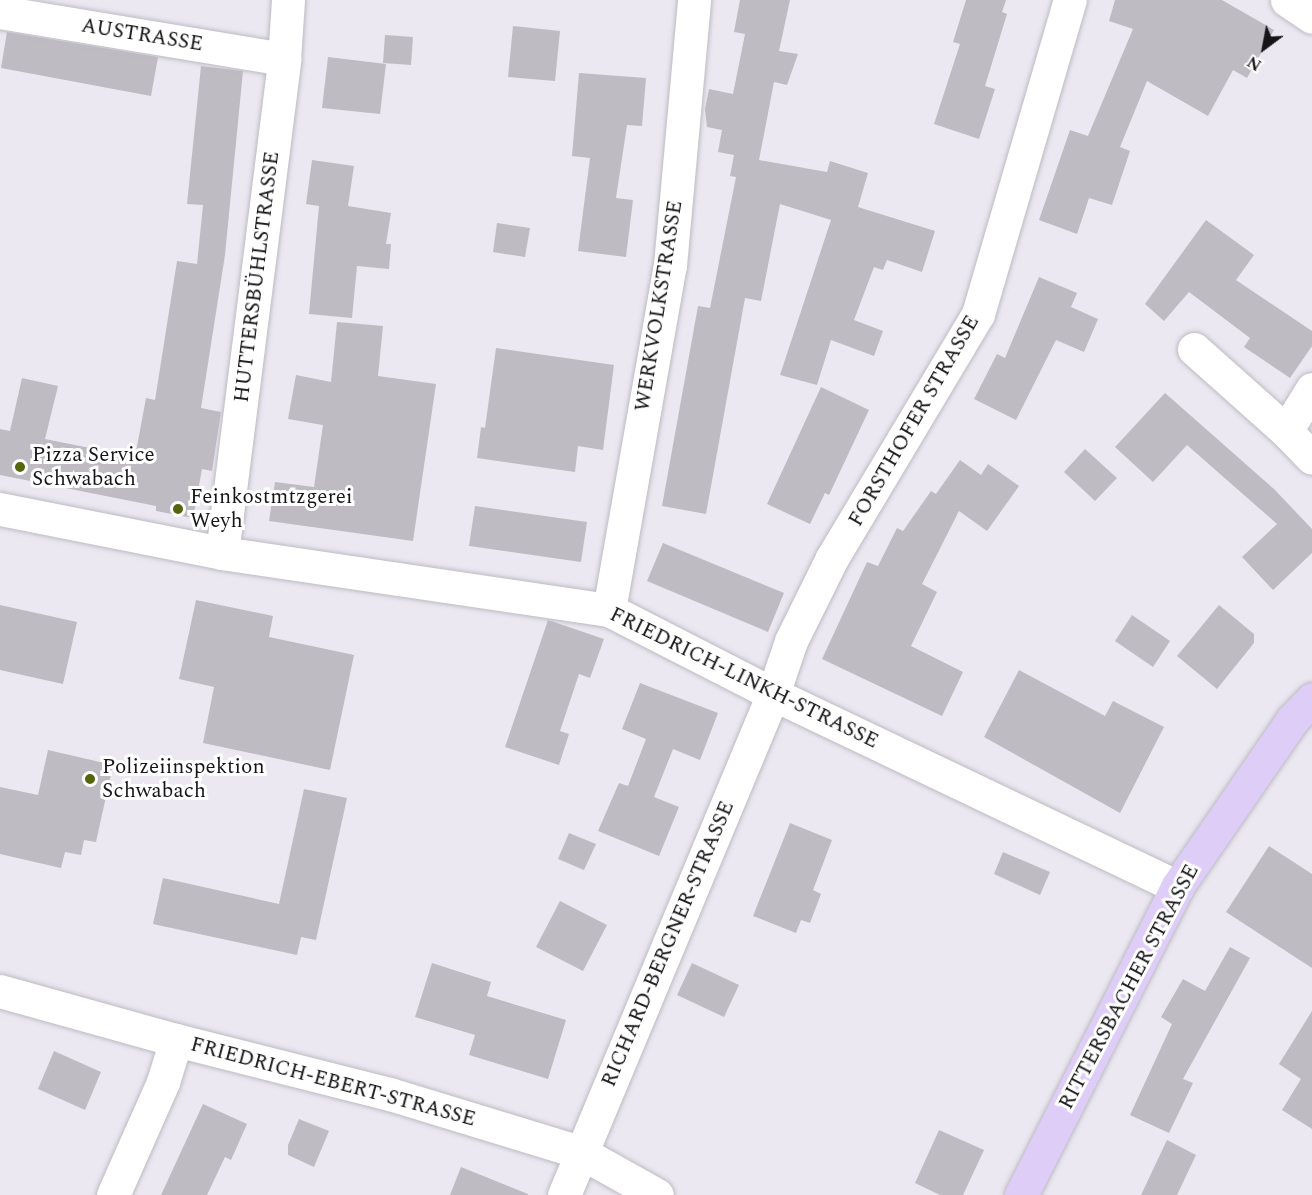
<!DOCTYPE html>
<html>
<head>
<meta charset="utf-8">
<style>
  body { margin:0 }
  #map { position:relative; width:1312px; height:1195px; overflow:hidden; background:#ebe8f1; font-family:Spectral,serif }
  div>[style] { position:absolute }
  .building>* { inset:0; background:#bebbc3 }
  .roads { filter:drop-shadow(0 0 2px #bdbac3) drop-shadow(0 0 2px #bdbac3) }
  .minor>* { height:33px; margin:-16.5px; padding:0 16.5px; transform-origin:16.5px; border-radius:16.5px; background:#fff }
  .major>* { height:33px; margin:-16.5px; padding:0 16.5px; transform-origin:16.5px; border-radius:16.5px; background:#ddcdf7 }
  .dots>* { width:16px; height:16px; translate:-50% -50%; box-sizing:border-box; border:3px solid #fff; border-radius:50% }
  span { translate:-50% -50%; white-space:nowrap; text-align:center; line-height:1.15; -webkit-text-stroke:6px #fff; paint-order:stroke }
  .street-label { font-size:21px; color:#151417 }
  .poi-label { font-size:21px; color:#151417 }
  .left { translate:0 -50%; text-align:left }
  .north { position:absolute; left:1234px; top:18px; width:60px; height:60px; -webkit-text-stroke:4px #fff; paint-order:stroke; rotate:212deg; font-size:16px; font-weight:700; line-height:24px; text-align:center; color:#151417 }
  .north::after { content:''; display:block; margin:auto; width:21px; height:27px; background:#151417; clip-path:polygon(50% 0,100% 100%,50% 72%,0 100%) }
</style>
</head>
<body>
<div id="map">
  <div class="building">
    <div style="clip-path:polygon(740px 0,790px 0,779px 51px,798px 54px,787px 85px,774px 82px,759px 160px,827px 172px,830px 161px,868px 173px,858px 207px,935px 231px,922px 272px,887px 260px,883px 270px,874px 267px,854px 320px,883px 331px,874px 356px,831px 340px,817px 385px,780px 375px,831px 220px,780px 204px,761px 301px,745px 298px,706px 514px,662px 506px,698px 306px,710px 308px,736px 177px,730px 176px,734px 155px,718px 152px,722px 130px,707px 127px,705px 109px,709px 89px,733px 94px,745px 34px,734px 32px)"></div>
    <div style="clip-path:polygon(966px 0,1006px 0,1002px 12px,1007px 14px,985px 86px,995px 89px,979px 139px,934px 124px,960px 44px,953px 42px)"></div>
    <div style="clip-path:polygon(1115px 0,1222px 0,1274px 30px,1247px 78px,1233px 70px,1208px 116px,1147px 81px,1120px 147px,1130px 151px,1112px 205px,1089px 198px,1077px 234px,1039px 220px,1070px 130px,1088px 136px,1133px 29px,1109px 21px)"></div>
    <div style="clip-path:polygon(513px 26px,560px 31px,555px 81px,508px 77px)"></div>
    <div style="clip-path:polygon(7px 32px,158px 57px,151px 96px,1px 68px)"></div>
    <div style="clip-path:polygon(385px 35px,413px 37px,411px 65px,383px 63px)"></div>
    <div style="clip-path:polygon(328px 57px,386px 64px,380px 114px,322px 108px)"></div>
    <div style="clip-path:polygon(201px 66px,243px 71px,225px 255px,201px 408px,221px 412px,212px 471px,202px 469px,193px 518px,156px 511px,156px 506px,0 475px,0 429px,10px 431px,22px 378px,58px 386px,45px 439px,135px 457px,146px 398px,155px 400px,177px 261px,197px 264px,203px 205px,187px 204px)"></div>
    <div style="clip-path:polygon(579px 73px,646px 78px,642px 126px,627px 125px,616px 198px,633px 200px,626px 257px,578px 251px,590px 158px,572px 156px)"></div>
    <div style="clip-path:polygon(312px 160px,354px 166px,348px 206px,391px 213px,386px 244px,391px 244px,389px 269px,357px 266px,352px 318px,309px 314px,319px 206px,306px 204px)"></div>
    <div style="clip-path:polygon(1206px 220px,1254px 255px,1236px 280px,1312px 331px,1312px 346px,1290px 378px,1244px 347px,1250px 338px,1189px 292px,1164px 321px,1145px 304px)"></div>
    <div style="clip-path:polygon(497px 223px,530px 228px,525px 257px,493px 252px)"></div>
    <div style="clip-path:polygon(1039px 277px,1077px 293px,1071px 307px,1098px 319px,1084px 352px,1056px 340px,1016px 420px,974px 399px,997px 354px,1005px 358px)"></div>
    <div style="clip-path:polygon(337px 322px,383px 326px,378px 376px,436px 384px,413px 541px,269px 521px,275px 482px,314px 487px,323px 425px,288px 419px,296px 375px,331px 382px)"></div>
    <div style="clip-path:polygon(496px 348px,614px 365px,603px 450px,578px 446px,575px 472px,477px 458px,481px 427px,485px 428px)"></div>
    <div style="clip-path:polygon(821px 387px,869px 410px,829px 495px,825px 493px,810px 524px,767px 504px)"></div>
    <div style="clip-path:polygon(1165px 393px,1274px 489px,1312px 529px,1312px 553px,1273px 590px,1242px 557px,1277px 524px,1187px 445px,1153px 482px,1115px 447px)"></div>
    <div style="clip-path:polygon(1085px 449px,1117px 478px,1095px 501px,1064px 472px)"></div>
    <div style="clip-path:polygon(960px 460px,981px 475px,988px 464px,1019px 486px,987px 531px,959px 511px,922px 584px,937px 592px,911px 646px,963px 672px,942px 716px,822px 659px,867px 562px,878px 566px,897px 528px,903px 531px,931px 491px,936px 494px)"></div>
    <div style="clip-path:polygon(475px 506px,587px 522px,581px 562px,469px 546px)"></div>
    <div style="clip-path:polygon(663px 543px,784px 593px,768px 632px,647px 581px)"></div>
    <div style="clip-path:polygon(196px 600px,273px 616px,269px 637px,354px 655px,330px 770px,203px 743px,214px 687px,179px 679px)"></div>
    <div style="clip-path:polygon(0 605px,77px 622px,63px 684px,0 670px)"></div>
    <div style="clip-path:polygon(1219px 605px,1254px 634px,1254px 643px,1217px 689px,1177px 656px)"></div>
    <div style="clip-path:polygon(1132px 615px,1170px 641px,1153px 667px,1115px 641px)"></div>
    <div style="clip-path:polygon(548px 620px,604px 639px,590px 678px,579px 674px,560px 731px,569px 734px,559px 765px,505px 747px)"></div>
    <div style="clip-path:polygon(1019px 670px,1105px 716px,1113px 701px,1164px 727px,1120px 813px,984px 737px)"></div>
    <div style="clip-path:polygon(640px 683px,718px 713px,700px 760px,673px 749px,654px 797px,679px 807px,659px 856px,598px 831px,619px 783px,628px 786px,646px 739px,622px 729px)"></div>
    <div style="clip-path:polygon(48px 750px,113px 765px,96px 842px,84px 840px,81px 855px,65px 852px,61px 868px,0 854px,0 787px,38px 795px)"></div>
    <div style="clip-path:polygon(304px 789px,347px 798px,316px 940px,301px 937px,297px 955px,153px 924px,163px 878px,279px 904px)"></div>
    <div style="clip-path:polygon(790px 823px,832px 840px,813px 890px,821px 894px,810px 923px,801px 920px,796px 933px,753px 916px)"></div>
    <div style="clip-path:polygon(569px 833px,596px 844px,584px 870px,558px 859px)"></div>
    <div style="clip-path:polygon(1269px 846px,1312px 874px,1312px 968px,1226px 912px)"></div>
    <div style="clip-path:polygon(1003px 852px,1050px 872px,1040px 895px,994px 874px)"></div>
    <div style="clip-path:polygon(560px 901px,607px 925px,583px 971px,536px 947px)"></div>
    <div style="clip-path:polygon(1230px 947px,1250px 958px,1183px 1079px,1193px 1083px,1169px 1133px,1130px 1115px,1172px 1024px,1161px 1017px,1183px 979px,1205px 991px)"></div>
    <div style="clip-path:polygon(432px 963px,491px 982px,487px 996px,566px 1020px,548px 1079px,469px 1055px,475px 1035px,415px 1017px)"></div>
    <div style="clip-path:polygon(692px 963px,739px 985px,724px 1017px,677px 995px)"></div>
    <div style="clip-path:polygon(1312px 1011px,1312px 1129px,1282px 1110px,1301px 1079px,1279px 1064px)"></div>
    <div style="clip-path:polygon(54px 1051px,101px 1072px,85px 1110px,38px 1089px)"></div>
    <div style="clip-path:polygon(203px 1104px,247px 1124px,231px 1160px,225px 1157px,207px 1195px,161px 1195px)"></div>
    <div style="clip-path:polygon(299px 1119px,329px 1131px,314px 1167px,288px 1155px,288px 1145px)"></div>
    <div style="clip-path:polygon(939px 1130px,984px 1150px,963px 1195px,940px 1195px,915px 1183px)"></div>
    <div style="clip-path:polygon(1167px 1140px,1196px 1155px,1177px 1195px,1141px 1195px)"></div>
    <div style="clip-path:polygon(461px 1167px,528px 1194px,528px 1195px,450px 1195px)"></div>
  </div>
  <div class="roads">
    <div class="minor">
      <div style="left:1287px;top:0;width:30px;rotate:34deg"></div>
      <div style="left:0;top:12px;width:288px;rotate:9.4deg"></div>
      <div style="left:1194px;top:349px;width:123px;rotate:41.7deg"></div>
      <div style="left:1312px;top:389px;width:49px;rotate:121.8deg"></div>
      <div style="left:1286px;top:431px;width:37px;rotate:46deg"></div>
      <div style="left:0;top:509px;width:226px;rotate:11.2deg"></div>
      <div style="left:222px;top:553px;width:391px;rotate:8.4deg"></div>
      <div style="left:609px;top:610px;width:184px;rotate:27.1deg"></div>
      <div style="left:773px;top:694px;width:448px;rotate:25.5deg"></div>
      <div style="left:222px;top:553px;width:498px;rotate:-82.8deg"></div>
      <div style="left:284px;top:59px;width:59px;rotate:-86.1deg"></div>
      <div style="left:609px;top:610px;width:350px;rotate:-80deg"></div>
      <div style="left:670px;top:265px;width:266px;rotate:-84.8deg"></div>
      <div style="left:0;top:991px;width:183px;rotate:15.6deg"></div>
      <div style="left:176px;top:1040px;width:221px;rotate:14.2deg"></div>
      <div style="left:390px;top:1094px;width:199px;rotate:17deg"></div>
      <div style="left:580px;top:1152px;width:88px;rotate:29.2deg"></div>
      <div style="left:113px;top:1195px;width:124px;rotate:-66.1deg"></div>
      <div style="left:163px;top:1082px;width:44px;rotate:-72.8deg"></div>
      <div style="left:564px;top:1195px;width:543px;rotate:-67.36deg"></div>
      <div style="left:773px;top:694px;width:56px;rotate:-71.2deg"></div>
      <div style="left:791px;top:641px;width:93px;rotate:-63.7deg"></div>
      <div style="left:832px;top:558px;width:284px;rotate:-59.1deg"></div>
      <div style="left:978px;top:314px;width:327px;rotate:-73.7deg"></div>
    </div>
    <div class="major">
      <div style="left:1021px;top:1195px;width:345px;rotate:-63.1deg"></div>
      <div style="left:1177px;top:887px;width:203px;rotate:-55.4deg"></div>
      <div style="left:1292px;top:720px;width:29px;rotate:-46deg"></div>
    </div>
  </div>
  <div class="dots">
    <div style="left:20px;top:467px;background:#54650d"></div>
    <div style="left:178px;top:509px;background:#54650d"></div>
    <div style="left:90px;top:779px;background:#54650d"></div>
  </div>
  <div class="street-label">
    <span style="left:142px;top:35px;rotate:9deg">AUSTRASSE</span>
    <span style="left:257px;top:277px;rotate:-83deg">HUTTERSBÜHLSTRASSE</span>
    <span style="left:659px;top:306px;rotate:-81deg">WERKVOLKSTRASSE</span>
    <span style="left:914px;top:421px;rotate:-60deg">FORSTHOFER STRASSE</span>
    <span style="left:744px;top:678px;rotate:26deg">FRIEDRICH-LINKH-STRASSE</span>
    <span style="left:668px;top:944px;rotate:-67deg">RICHARD-BERGNER-STRASSE</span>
    <span style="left:1129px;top:987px;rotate:-62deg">RITTERSBACHER STRASSE</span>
    <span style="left:333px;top:1082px;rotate:15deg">FRIEDRICH-EBERT-STRASSE</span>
  </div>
  <div class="poi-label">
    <span class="left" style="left:32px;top:467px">Pizza Service<br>Schwabach</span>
    <span class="left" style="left:190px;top:509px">Feinkostmtzgerei<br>Weyh</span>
    <span class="left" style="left:102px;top:779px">Polizeiinspektion<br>Schwabach</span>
  </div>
  <div class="north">N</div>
</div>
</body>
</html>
